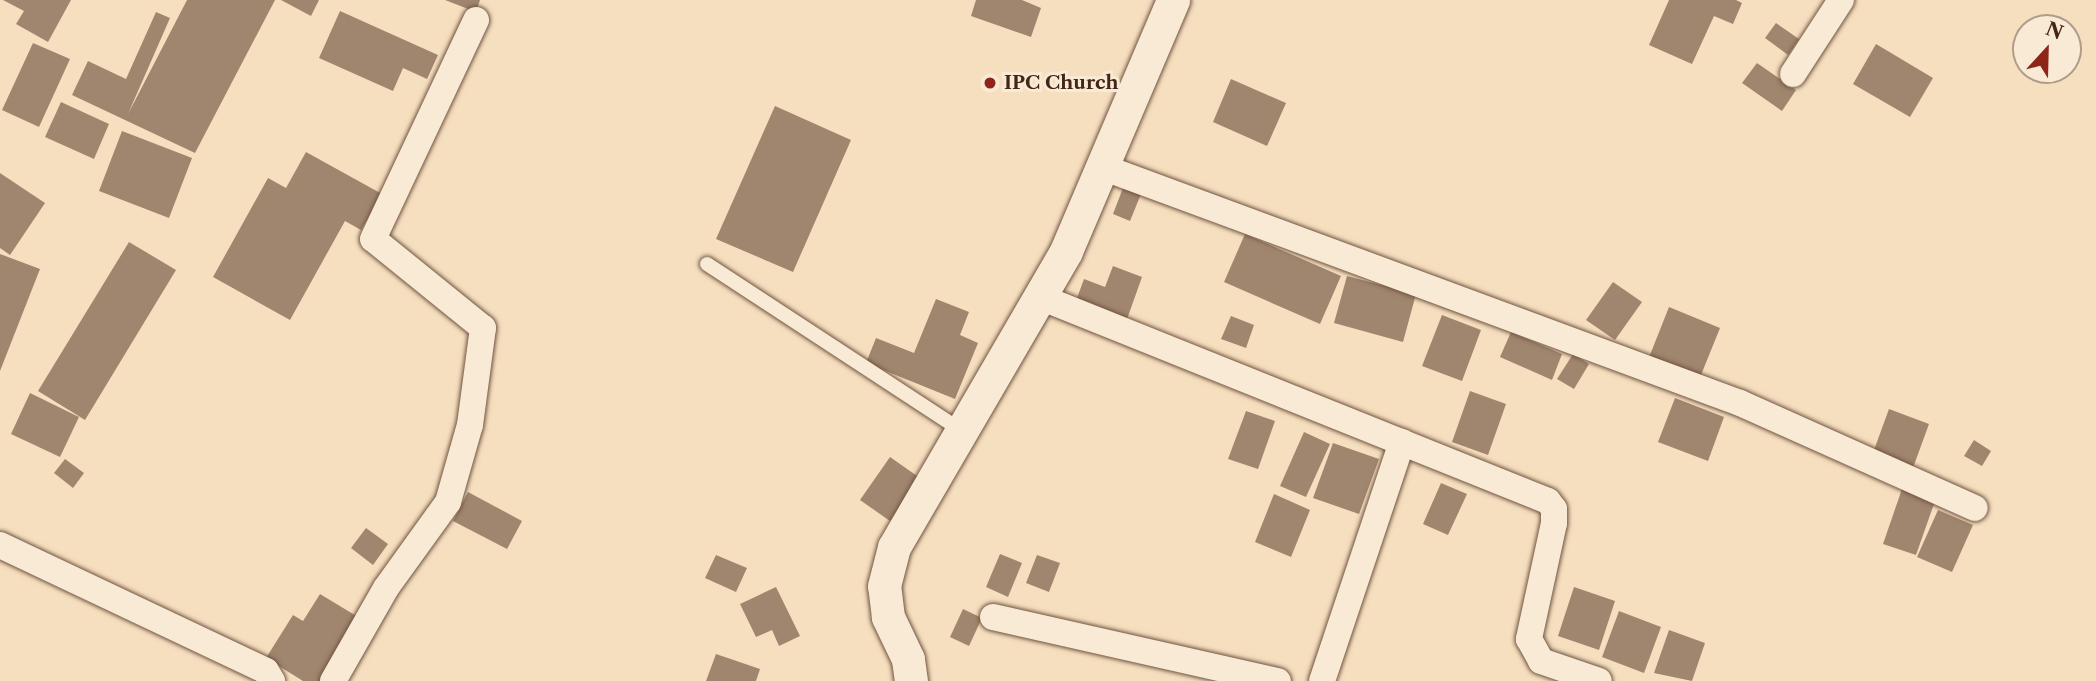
<!DOCTYPE html>
<html>
<head>
<meta charset="utf-8">
<style>
  body { margin:0 }
  #map { position:relative; width:2096px; height:681px; overflow:hidden; background:#f6dfbf; font-family:"Libre Caslon Text",serif }
  div>[style] { position:absolute }
  .building>* { inset:0; background:#a0866e }
  .roads { filter:drop-shadow(0 0 2px #705441) drop-shadow(0 0 2px #705441) }
  .service>* { height:14px; margin:-7px; padding:0 7px; transform-origin:7px; border-radius:7px; background:#f9ead5 }
  .minor>* { height:26px; margin:-13px; padding:0 13px; transform-origin:13px; border-radius:13px; background:#f9ead5 }
  .tertiary>* { height:33px; margin:-16.5px; padding:0 16.5px; transform-origin:16.5px; border-radius:16.5px; background:#f9ead5 }
  .dots>* { width:19px; height:19px; translate:-50% -50%; box-sizing:border-box; border:4px solid #f9ead5; border-radius:50% }
  span { translate:-50% -50%; white-space:nowrap; text-align:center; line-height:1.15; -webkit-text-stroke:6px #f9ead5; paint-order:stroke }
  .poi-label { font-size:19px; color:#432617; font-weight:700 }
  .left { translate:0 -50%; text-align:left }
  .north { position:absolute; left:2012px; top:14px; width:70px; height:70px; box-sizing:border-box; background:#f9ead5; border:2px solid #b09c89; border-radius:50%; rotate:22deg; font-size:19px; font-weight:700; line-height:28px; text-align:center; color:#432617 }
  .north::after { content:''; display:block; margin:auto; width:24px; height:32px; background:#8f2418; clip-path:polygon(50% 0,100% 100%,50% 72%,0 100%) }
</style>
</head>
<body>
<div id="map">
  <div class="building">
    <div style="clip-path:polygon(3px 0,71px 0,48px 42px,16px 24px,24px 11px)"></div>
    <div style="clip-path:polygon(187px 0,275px 0,195px 153px,72px 95px,88px 61px,126px 79px,156px 12px,170px 18px,128px 114px)"></div>
    <div style="clip-path:polygon(281px 0,319px 0,311px 16px)"></div>
    <div style="clip-path:polygon(445px 0,480px 0,476px 12px)"></div>
    <div style="clip-path:polygon(976px 0,1022px 0,1041px 8px,1031px 37px,971px 16px)"></div>
    <div style="clip-path:polygon(1669px 0,1736px 0,1742px 3px,1733px 24px,1714px 16px,1692px 64px,1649px 45px)"></div>
    <div style="clip-path:polygon(340px 11px,438px 55px,427px 79px,403px 68px,393px 91px,319px 58px)"></div>
    <div style="clip-path:polygon(1776px 23px,1799px 39px,1788px 55px,1765px 38px)"></div>
    <div style="clip-path:polygon(33px 43px,70px 59px,39px 127px,2px 110px)"></div>
    <div style="clip-path:polygon(1876px 44px,1933px 78px,1910px 117px,1853px 84px)"></div>
    <div style="clip-path:polygon(1757px 63px,1796px 90px,1782px 111px,1742px 83px)"></div>
    <div style="clip-path:polygon(1231px 79px,1286px 103px,1267px 146px,1213px 122px)"></div>
    <div style="clip-path:polygon(61px 102px,109px 124px,94px 159px,45px 137px)"></div>
    <div style="clip-path:polygon(775px 106px,851px 140px,793px 272px,716px 239px)"></div>
    <div style="clip-path:polygon(122px 131px,192px 158px,169px 218px,99px 191px)"></div>
    <div style="clip-path:polygon(306px 152px,382px 194px,361px 230px,345px 221px,290px 320px,213px 277px,268px 178px,286px 188px)"></div>
    <div style="clip-path:polygon(0 173px,45px 203px,10px 255px,0 248px)"></div>
    <div style="clip-path:polygon(1123px 188px,1141px 194px,1130px 221px,1113px 214px)"></div>
    <div style="clip-path:polygon(1245px 234px,1341px 276px,1320px 324px,1224px 282px)"></div>
    <div style="clip-path:polygon(129px 242px,176px 270px,85px 420px,38px 391px)"></div>
    <div style="clip-path:polygon(0 254px,40px 269px,0 371px)"></div>
    <div style="clip-path:polygon(1113px 266px,1142px 277px,1121px 336px,1070px 317px,1084px 279px,1105px 287px)"></div>
    <div style="clip-path:polygon(1347px 276px,1416px 294px,1403px 342px,1334px 323px)"></div>
    <div style="clip-path:polygon(1613px 282px,1642px 302px,1615px 340px,1586px 320px)"></div>
    <div style="clip-path:polygon(936px 299px,969px 312px,960px 335px,978px 343px,955px 399px,866px 363px,876px 338px,914px 353px)"></div>
    <div style="clip-path:polygon(1669px 307px,1720px 328px,1699px 380px,1648px 360px)"></div>
    <div style="clip-path:polygon(1442px 315px,1481px 330px,1462px 381px,1422px 366px)"></div>
    <div style="clip-path:polygon(1231px 316px,1254px 325px,1246px 348px,1221px 339px)"></div>
    <div style="clip-path:polygon(1511px 332px,1562px 354px,1552px 380px,1500px 357px)"></div>
    <div style="clip-path:polygon(1573px 354px,1589px 364px,1574px 389px,1557px 379px)"></div>
    <div style="clip-path:polygon(1470px 391px,1506px 404px,1488px 455px,1452px 442px)"></div>
    <div style="clip-path:polygon(30px 393px,79px 417px,60px 457px,11px 434px)"></div>
    <div style="clip-path:polygon(1675px 398px,1724px 417px,1708px 461px,1658px 442px)"></div>
    <div style="clip-path:polygon(1889px 409px,1929px 424px,1910px 476px,1870px 461px)"></div>
    <div style="clip-path:polygon(1246px 411px,1275px 421px,1258px 469px,1228px 459px)"></div>
    <div style="clip-path:polygon(1304px 432px,1330px 444px,1306px 497px,1280px 486px)"></div>
    <div style="clip-path:polygon(1974px 440px,1991px 451px,1982px 466px,1964px 456px)"></div>
    <div style="clip-path:polygon(1333px 443px,1379px 459px,1359px 514px,1313px 498px)"></div>
    <div style="clip-path:polygon(890px 457px,920px 478px,890px 521px,860px 500px)"></div>
    <div style="clip-path:polygon(65px 459px,84px 473px,73px 488px,54px 473px)"></div>
    <div style="clip-path:polygon(1441px 483px,1467px 494px,1448px 535px,1423px 524px)"></div>
    <div style="clip-path:polygon(1902px 489px,1935px 501px,1916px 555px,1883px 544px)"></div>
    <div style="clip-path:polygon(468px 492px,522px 521px,507px 549px,453px 521px)"></div>
    <div style="clip-path:polygon(1274px 494px,1310px 510px,1291px 557px,1255px 542px)"></div>
    <div style="clip-path:polygon(1938px 510px,1973px 525px,1952px 572px,1917px 557px)"></div>
    <div style="clip-path:polygon(366px 528px,388px 544px,373px 565px,351px 548px)"></div>
    <div style="clip-path:polygon(1000px 554px,1022px 563px,1008px 597px,986px 587px)"></div>
    <div style="clip-path:polygon(716px 555px,747px 568px,736px 592px,705px 578px)"></div>
    <div style="clip-path:polygon(1037px 555px,1060px 563px,1049px 592px,1026px 583px)"></div>
    <div style="clip-path:polygon(776px 587px,800px 636px,779px 646px,772px 630px,756px 637px,740px 604px)"></div>
    <div style="clip-path:polygon(1574px 587px,1615px 601px,1599px 650px,1558px 636px)"></div>
    <div style="clip-path:polygon(320px 594px,363px 620px,325px 681px,303px 681px,266px 658px,293px 615px,303px 621px)"></div>
    <div style="clip-path:polygon(963px 609px,982px 618px,969px 646px,950px 637px)"></div>
    <div style="clip-path:polygon(1619px 611px,1661px 627px,1644px 673px,1602px 657px)"></div>
    <div style="clip-path:polygon(1669px 630px,1705px 643px,1692px 681px,1654px 673px)"></div>
    <div style="clip-path:polygon(716px 654px,760px 669px,756px 681px,706px 681px)"></div>
  </div>
  <div class="roads">
    <div class="service">
      <div style="left:707px;top:264px;width:305px;rotate:33.2deg"></div>
    </div>
    <div class="minor">
      <div style="left:1793px;top:74px;width:88px;rotate:-57deg"></div>
      <div style="left:1102px;top:167px;width:680px;rotate:20.3deg"></div>
      <div style="left:1740px;top:403px;width:257px;rotate:24.1deg"></div>
      <div style="left:1040px;top:297px;width:547px;rotate:21.88deg"></div>
      <div style="left:1548px;top:501px;width:10px;rotate:53deg"></div>
      <div style="left:1554px;top:509px;width:14px;rotate:90deg"></div>
      <div style="left:1554px;top:523px;width:119px;rotate:102.2deg"></div>
      <div style="left:1529px;top:639px;width:25px;rotate:61deg"></div>
      <div style="left:1541px;top:661px;width:61px;rotate:19deg"></div>
      <div style="left:0;top:545px;width:294px;rotate:25.3deg"></div>
      <div style="left:266px;top:671px;width:12px;rotate:59deg"></div>
      <div style="left:993px;top:617px;width:292px;rotate:12.7deg"></div>
      <div style="left:333px;top:681px;width:107px;rotate:-60.3deg"></div>
      <div style="left:386px;top:588px;width:106px;rotate:-54.2deg"></div>
      <div style="left:448px;top:502px;width:80px;rotate:-74.1deg"></div>
      <div style="left:470px;top:425px;width:98px;rotate:-82.4deg"></div>
      <div style="left:483px;top:328px;width:141px;rotate:-141deg"></div>
      <div style="left:373px;top:239px;width:242px;rotate:-64.8deg"></div>
      <div style="left:1322px;top:681px;width:252px;rotate:-71.5deg"></div>
    </div>
    <div class="tertiary">
      <div style="left:911px;top:681px;width:22px;rotate:-98deg"></div>
      <div style="left:908px;top:659px;width:47px;rotate:-115.5deg"></div>
      <div style="left:888px;top:617px;width:31px;rotate:-97deg"></div>
      <div style="left:884px;top:586px;width:40px;rotate:-75.6deg"></div>
      <div style="left:894px;top:547px;width:342px;rotate:-59.8deg"></div>
      <div style="left:1066px;top:251px;width:273px;rotate:-66.9deg"></div>
    </div>
  </div>
  <div class="dots">
    <div style="left:990px;top:83px;background:#8f2418"></div>
  </div>
  <div class="poi-label">
    <span class="left" style="left:1004px;top:83px">IPC Church</span>
  </div>
  <div class="north">N</div>
</div>
</body>
</html>
